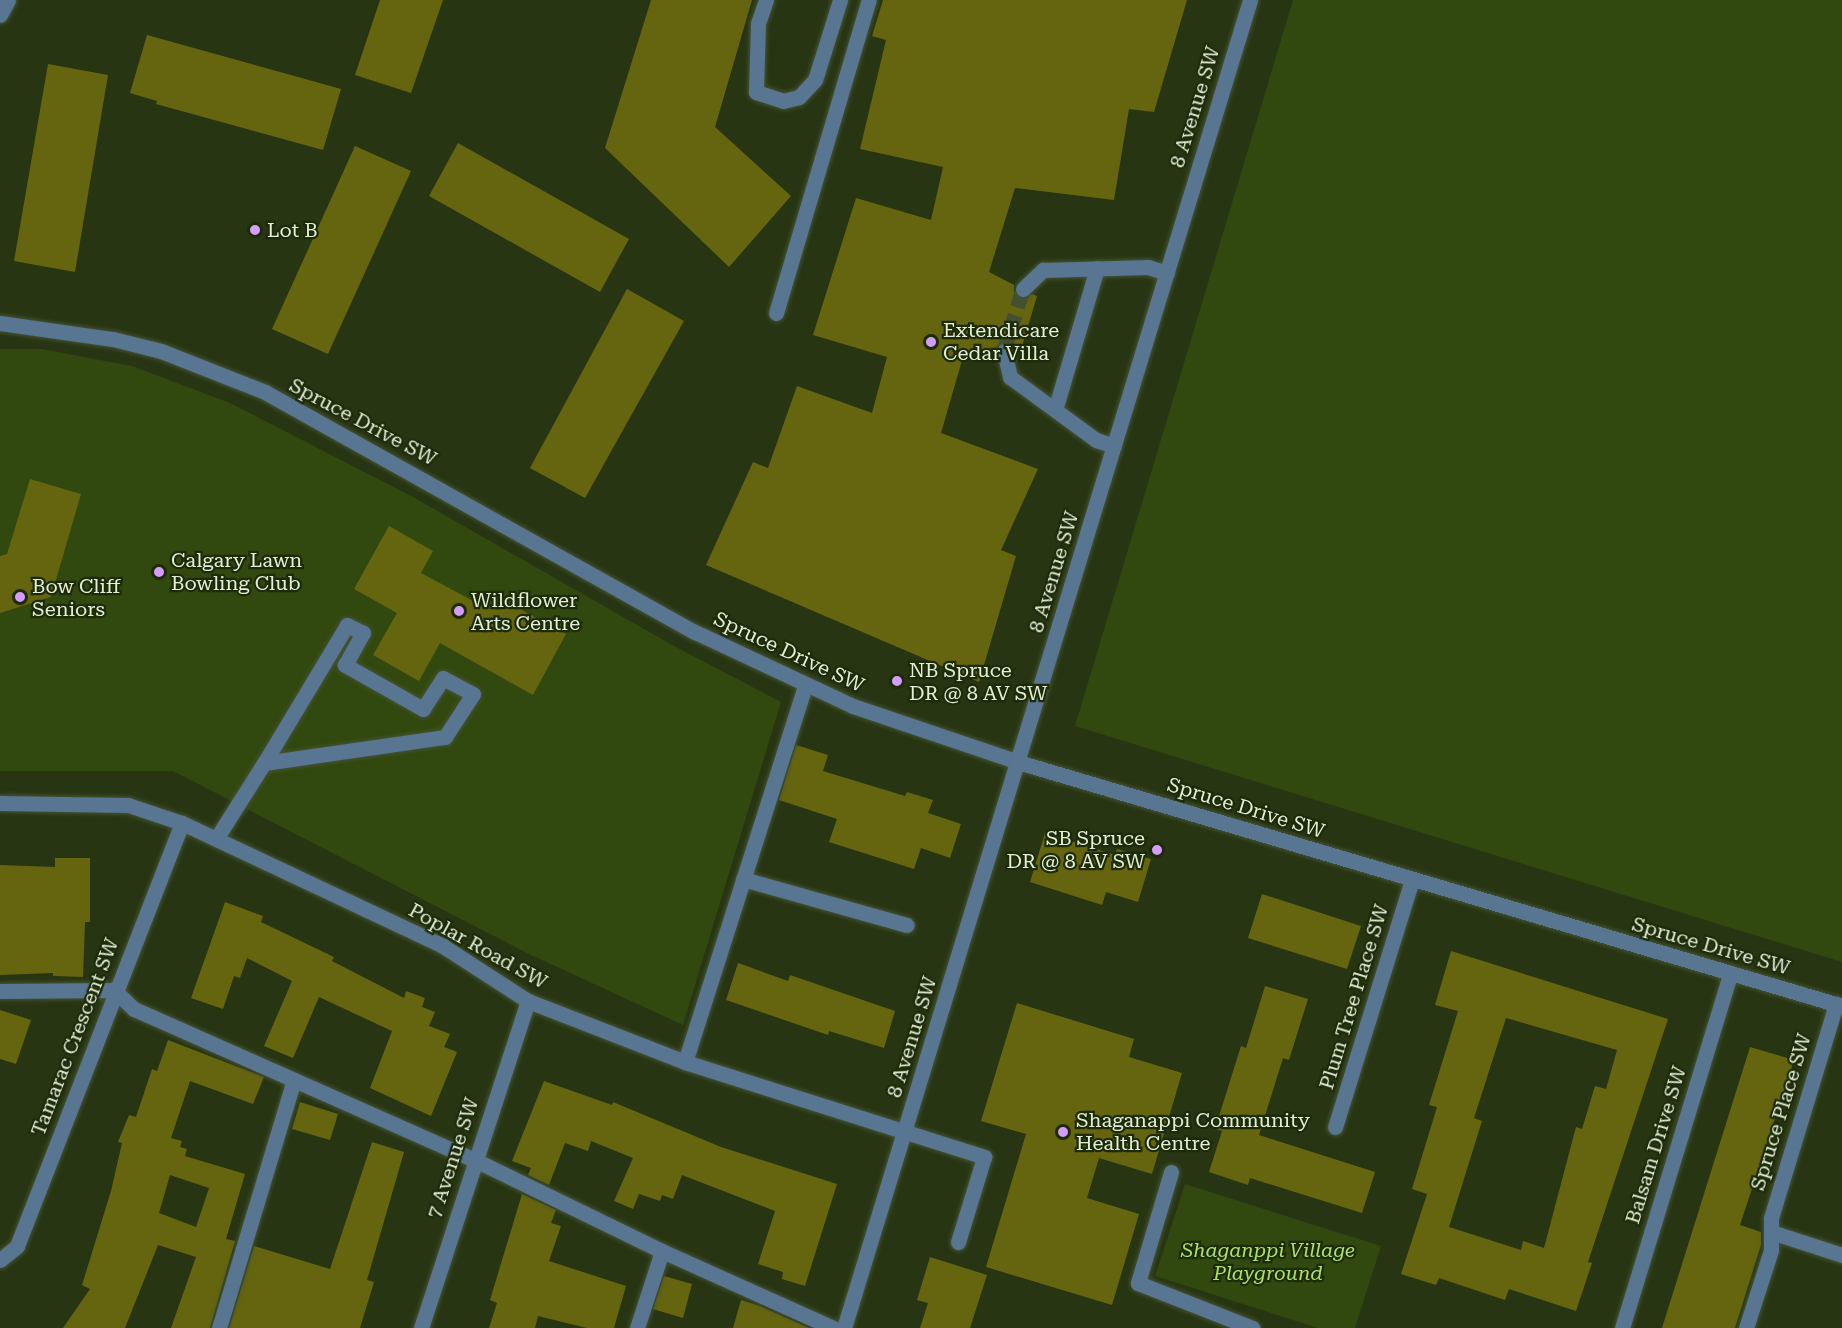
<!DOCTYPE html>
<html>
<head>
<meta charset="utf-8">
<style>
  body { margin:0 }
  #map { position:relative; width:1842px; height:1328px; overflow:hidden; background:#273513; font-family:"Roboto Serif",serif }
  div>[style] { position:absolute }
  .green>* { inset:0; background:#31480e }
  .building>* { inset:0; background:#66650f }
  .minor-tunnel>* { height:15px; margin-top:-7.5px; transform-origin:0; background:repeating-linear-gradient(90deg,#435131 0 15px,transparent 0 23px) }
  .roads { filter:drop-shadow(0 0 2px #455333) drop-shadow(0 0 2px #455333) }
  .minor>* { height:15px; margin:-7.5px; padding:0 7.5px; transform-origin:7.5px; border-radius:7.5px; background:#587592 }
  .dots>* { width:16px; height:16px; translate:-50% -50%; box-sizing:border-box; border:3px solid #1d2b09; border-radius:50% }
  span { translate:-50% -50%; white-space:nowrap; text-align:center; line-height:1.15; -webkit-text-stroke:4.5px #1d2b09; paint-order:stroke }
  .street-label { font-size:20px; color:#e3eed9 }
  .poi-label { font-size:20px; color:#e3eed9 }
  .left { translate:0 -50%; text-align:left }
  .right { translate:-100% -50%; text-align:right }
  .park-label { font-size:20px; color:#ade06b; font-style:italic }
</style>
</head>
<body>
<div id="map">
  <div class="green">
    <div style="clip-path:polygon(1293px 0,1842px 0,1842px 962px,1075px 726px)"></div>
    <div style="clip-path:polygon(0 349px,42px 349px,132px 366px,230px 403px,413px 497px,674px 646px,781px 702px,683px 1025px,529px 954px,173px 771px,0 771px)"></div>
    <div style="clip-path:polygon(1185px 1184px,1381px 1246px,1355px 1328px,1318px 1328px,1155px 1276px)"></div>
  </div>
  <div class="building">
    <div style="clip-path:polygon(380px 0,443px 0,411px 93px,355px 75px)"></div>
    <div style="clip-path:polygon(651px 0,752px 0,715px 127px,791px 196px,729px 267px,605px 148px)"></div>
    <div style="clip-path:polygon(883px 0,1187px 0,1154px 112px,1129px 109px,1114px 200px,1015px 188px,989px 272px,1014px 285px,1014px 292px,1020px 298px,1032px 294px,1037px 296px,1021px 350px,1014px 351px,1011px 344px,1002px 341px,995px 351px,965px 350px,941px 433px,1038px 469px,1001px 550px,1016px 556px,979px 682px,706px 565px,753px 462px,768px 468px,797px 386px,872px 413px,887px 357px,813px 335px,856px 198px,931px 220px,943px 167px,860px 149px,886px 40px,872px 36px)"></div>
    <div style="clip-path:polygon(147px 35px,341px 89px,323px 150px,156px 104px,157px 101px,130px 93px)"></div>
    <div style="clip-path:polygon(48px 64px,108px 75px,75px 272px,14px 261px)"></div>
    <div style="clip-path:polygon(458px 143px,629px 239px,600px 292px,429px 196px)"></div>
    <div style="clip-path:polygon(355px 146px,411px 171px,328px 354px,272px 329px)"></div>
    <div style="clip-path:polygon(627px 289px,684px 321px,585px 498px,530px 468px)"></div>
    <div style="clip-path:polygon(30px 479px,81px 494px,51px 597px,0 613px,0 556px,7px 554px)"></div>
    <div style="clip-path:polygon(389px 526px,433px 551px,421px 573px,488px 609px,495px 595px,566px 634px,533px 695px,440px 643px,419px 681px,373px 655px,397px 613px,354px 589px)"></div>
    <div style="clip-path:polygon(796px 745px,828px 755px,823px 771px,905px 796px,907px 792px,933px 800px,928px 813px,961px 824px,950px 858px,921px 848px,914px 869px,829px 842px,837px 819px,779px 800px)"></div>
    <div style="clip-path:polygon(1045px 833px,1115px 855px,1117px 849px,1151px 859px,1138px 902px,1106px 892px,1102px 905px,1030px 882px)"></div>
    <div style="clip-path:polygon(55px 858px,90px 858px,90px 922px,85px 922px,83px 977px,53px 976px,53px 973px,0 975px,0 865px,55px 867px)"></div>
    <div style="clip-path:polygon(1262px 894px,1361px 926px,1347px 969px,1248px 938px)"></div>
    <div style="clip-path:polygon(225px 902px,263px 916px,261px 922px,334px 957px,332px 961px,404px 998px,406px 991px,425px 998px,422px 1007px,435px 1012px,429px 1026px,450px 1034px,444px 1047px,457px 1052px,431px 1116px,370px 1088px,392px 1031px,319px 997px,293px 1058px,264px 1046px,292px 981px,247px 958px,240px 978px,234px 976px,223px 1009px,191px 998px)"></div>
    <div style="clip-path:polygon(evenodd,1451px 951px,1668px 1019px,1588px 1262px,1592px 1263px,1576px 1311px,1509px 1289px,1505px 1300px,1439px 1278px,1436px 1285px,1401px 1274px,1427px 1194px,1412px 1189px,1437px 1107px,1429px 1105px,1458px 1011px,1435px 1005px,1451px 951px,1506px 1018px,1617px 1050px,1606px 1089px,1595px 1086px,1582px 1129px,1576px 1127px,1544px 1248px,1523px 1241px,1521px 1250px,1449px 1227px,1482px 1121px,1474px 1118px,1506px 1018px)"></div>
    <div style="clip-path:polygon(738px 963px,788px 981px,790px 975px,895px 1011px,884px 1048px,829px 1031px,828px 1035px,726px 1000px)"></div>
    <div style="clip-path:polygon(1265px 986px,1308px 999px,1289px 1060px,1283px 1058px,1259px 1135px,1375px 1172px,1362px 1213px,1250px 1178px,1248px 1185px,1209px 1172px,1222px 1131px,1215px 1129px,1241px 1046px,1246px 1048px)"></div>
    <div style="clip-path:polygon(1017px 1003px,1134px 1039px,1129px 1057px,1182px 1073px,1152px 1174px,1099px 1158px,1087px 1198px,1139px 1214px,1112px 1305px,986px 1267px,1026px 1134px,981px 1121px)"></div>
    <div style="clip-path:polygon(0 1010px,31px 1020px,16px 1064px,0 1059px)"></div>
    <div style="clip-path:polygon(evenodd,168px 1040px,264px 1077px,253px 1104px,190px 1081px,171px 1138px,182px 1141px,180px 1147px,187px 1149px,185px 1156px,245px 1174px,226px 1239px,235px 1241px,210px 1328px,171px 1328px,196px 1257px,158px 1245px,125px 1328px,63px 1328px,90px 1289px,82px 1285px,111px 1191px,122px 1143px,118px 1142px,129px 1115px,136px 1117px,152px 1069px,157px 1071px,168px 1040px,170px 1175px,209px 1188px,196px 1227px,159px 1213px,170px 1175px)"></div>
    <div style="clip-path:polygon(1750px 1047px,1794px 1060px,1740px 1225px,1761px 1232px,1761px 1245px,1735px 1328px,1662px 1328px)"></div>
    <div style="clip-path:polygon(544px 1081px,612px 1105px,613px 1102px,721px 1147px,837px 1184px,805px 1286px,782px 1279px,783px 1272px,758px 1264px,775px 1211px,682px 1175px,673px 1199px,662px 1195px,660px 1201px,639px 1194px,633px 1209px,614px 1201px,633px 1158px,591px 1141px,588px 1151px,565px 1143px,549px 1185px,528px 1175px,531px 1168px,512px 1161px)"></div>
    <div style="clip-path:polygon(300px 1102px,338px 1114px,330px 1140px,292px 1129px)"></div>
    <div style="clip-path:polygon(372px 1142px,404px 1152px,367px 1280px,374px 1282px,360px 1328px,229px 1328px,254px 1246px,330px 1269px)"></div>
    <div style="clip-path:polygon(522px 1194px,556px 1210px,551px 1223px,561px 1226px,549px 1261px,626px 1286px,614px 1328px,587px 1328px,538px 1316px,535px 1328px,489px 1328px,497px 1303px,490px 1300px)"></div>
    <div style="clip-path:polygon(930px 1257px,987px 1275px,970px 1328px,920px 1328px,928px 1303px,917px 1300px)"></div>
    <div style="clip-path:polygon(664px 1276px,692px 1284px,683px 1318px,653px 1309px)"></div>
    <div style="clip-path:polygon(741px 1300px,760px 1306px,809px 1328px,733px 1328px)"></div>
  </div>
  <div class="minor-tunnel">
    <div style="left:1004px;top:351px;width:65px;rotate:-73deg"></div>
  </div>
  <div class="roads">
    <div class="minor">
      <div style="left:766px;top:0;width:24px;rotate:109deg"></div>
      <div style="left:758px;top:23px;width:69px;rotate:91.7deg"></div>
      <div style="left:756px;top:92px;width:28px;rotate:18deg"></div>
      <div style="left:783px;top:101px;width:16px;rotate:-14deg"></div>
      <div style="left:799px;top:97px;width:23px;rotate:-47deg"></div>
      <div style="left:815px;top:80px;width:84px;rotate:-72.6deg"></div>
      <div style="left:0;top:15px;width:17px;rotate:-62deg"></div>
      <div style="left:1023px;top:289px;width:28px;rotate:-44deg"></div>
      <div style="left:1043px;top:270px;width:105px;rotate:-1.6deg"></div>
      <div style="left:1148px;top:267px;width:20px;rotate:18deg"></div>
      <div style="left:776px;top:313px;width:327px;rotate:-73.5deg"></div>
      <div style="left:0;top:323px;width:114px;rotate:8.1deg"></div>
      <div style="left:113px;top:339px;width:49px;rotate:14deg"></div>
      <div style="left:161px;top:351px;width:112px;rotate:21.5deg"></div>
      <div style="left:265px;top:392px;width:492px;rotate:29.2deg"></div>
      <div style="left:695px;top:632px;width:174px;rotate:25.1deg"></div>
      <div style="left:853px;top:706px;width:174px;rotate:18.7deg"></div>
      <div style="left:1018px;top:762px;width:859px;rotate:16.49deg"></div>
      <div style="left:1004px;top:351px;width:27px;rotate:77deg"></div>
      <div style="left:1010px;top:377px;width:107px;rotate:36.2deg"></div>
      <div style="left:1096px;top:440px;width:19px;rotate:18deg"></div>
      <div style="left:1055px;top:410px;width:148px;rotate:-73.5deg"></div>
      <div style="left:0;top:803px;width:128px;rotate:0.9deg"></div>
      <div style="left:128px;top:805px;width:57px;rotate:18.4deg"></div>
      <div style="left:182px;top:823px;width:289px;rotate:25.2deg"></div>
      <div style="left:443px;top:946px;width:101px;rotate:32.9deg"></div>
      <div style="left:528px;top:1001px;width:168px;rotate:21.2deg"></div>
      <div style="left:685px;top:1062px;width:314px;rotate:17.6deg"></div>
      <div style="left:984px;top:1157px;width:89px;rotate:107deg"></div>
      <div style="left:216px;top:839px;width:90px;rotate:-57.7deg"></div>
      <div style="left:264px;top:763px;width:183px;rotate:-8.2deg"></div>
      <div style="left:445px;top:737px;width:51px;rotate:-56.9deg"></div>
      <div style="left:473px;top:694px;width:34px;rotate:-152deg"></div>
      <div style="left:443px;top:678px;width:37px;rotate:123deg"></div>
      <div style="left:423px;top:709px;width:90px;rotate:-150.6deg"></div>
      <div style="left:345px;top:665px;width:37px;rotate:-61deg"></div>
      <div style="left:363px;top:633px;width:18px;rotate:-153deg"></div>
      <div style="left:347px;top:625px;width:161px;rotate:121deg"></div>
      <div style="left:743px;top:879px;width:170px;rotate:15.7deg"></div>
      <div style="left:0;top:991px;width:114px;rotate:-0.5deg"></div>
      <div style="left:114px;top:990px;width:28px;rotate:44deg"></div>
      <div style="left:134px;top:1009px;width:371px;rotate:23.9deg"></div>
      <div style="left:473px;top:1159px;width:210px;rotate:26deg"></div>
      <div style="left:662px;top:1251px;width:81px;rotate:108deg"></div>
      <div style="left:685px;top:1062px;width:395px;rotate:-72.3deg"></div>
      <div style="left:1335px;top:1127px;width:259px;rotate:-72.7deg"></div>
      <div style="left:1171px;top:1172px;width:116px;rotate:106.6deg"></div>
      <div style="left:1138px;top:1283px;width:123px;rotate:21.5deg"></div>
      <div style="left:1771px;top:1232px;width:75px;rotate:17.9deg"></div>
      <div style="left:662px;top:1251px;width:188px;rotate:24.2deg"></div>
      <div style="left:0;top:1260px;width:22px;rotate:-39deg"></div>
      <div style="left:17px;top:1246px;width:454px;rotate:-68.7deg"></div>
      <div style="left:219px;top:1328px;width:259px;rotate:-73.2deg"></div>
      <div style="left:421px;top:1328px;width:344px;rotate:-71.9deg"></div>
      <div style="left:844px;top:1328px;width:1389px;rotate:-73deg"></div>
      <div style="left:1622px;top:1328px;width:370px;rotate:-73deg"></div>
      <div style="left:1746px;top:1328px;width:82px;rotate:-72.2deg"></div>
      <div style="left:1771px;top:1250px;width:32px;rotate:-90deg"></div>
      <div style="left:1771px;top:1218px;width:224px;rotate:-73.1deg"></div>
    </div>
  </div>
  <div class="dots">
    <div style="left:255px;top:230px;background:#d29dfd"></div>
    <div style="left:931px;top:342px;background:#d29dfd"></div>
    <div style="left:159px;top:572px;background:#d29dfd"></div>
    <div style="left:20px;top:597px;background:#d29dfd"></div>
    <div style="left:459px;top:611px;background:#d29dfd"></div>
    <div style="left:897px;top:681px;background:#d29dfd"></div>
    <div style="left:1157px;top:850px;background:#d29dfd"></div>
    <div style="left:1063px;top:1132px;background:#d29dfd"></div>
  </div>
  <div class="street-label">
    <span style="left:1195px;top:107px;rotate:-73deg">8 Avenue SW</span>
    <span style="left:363px;top:422px;rotate:28deg">Spruce Drive SW</span>
    <span style="left:1054px;top:572px;rotate:-73deg">8 Avenue SW</span>
    <span style="left:789px;top:652px;rotate:25deg">Spruce Drive SW</span>
    <span style="left:1246px;top:808px;rotate:17deg">Spruce Drive SW</span>
    <span style="left:478px;top:946px;rotate:29deg">Poplar Road SW</span>
    <span style="left:1711px;top:946px;rotate:16deg">Spruce Drive SW</span>
    <span style="left:1354px;top:997px;rotate:-73deg">Plum Tree Place SW</span>
    <span style="left:75px;top:1037px;rotate:-69deg">Tamarac Crescent SW</span>
    <span style="left:912px;top:1037px;rotate:-73deg">8 Avenue SW</span>
    <span style="left:1781px;top:1112px;rotate:-73deg">Spruce Place SW</span>
    <span style="left:1656px;top:1145px;rotate:-73deg">Balsam Drive SW</span>
    <span style="left:453px;top:1158px;rotate:-72deg">7 Avenue SW</span>
  </div>
  <div class="poi-label">
    <span class="left" style="left:267px;top:230px">Lot B</span>
    <span class="left" style="left:943px;top:342px">Extendicare<br>Cedar Villa</span>
    <span class="left" style="left:171px;top:572px">Calgary Lawn<br>Bowling Club</span>
    <span class="left" style="left:32px;top:598px">Bow Cliff<br>Seniors</span>
    <span class="left" style="left:471px;top:612px">Wildflower<br>Arts Centre</span>
    <span class="left" style="left:909px;top:682px">NB Spruce<br>DR @ 8 AV SW</span>
    <span class="right" style="left:1145px;top:850px">SB Spruce<br>DR @ 8 AV SW</span>
    <span class="left" style="left:1076px;top:1132px">Shaganappi Community<br>Health Centre</span>
  </div>
  <div class="park-label">
    <span style="left:1268px;top:1262px">Shaganppi Village<br>Playground</span>
  </div>
</div>
</body>
</html>
